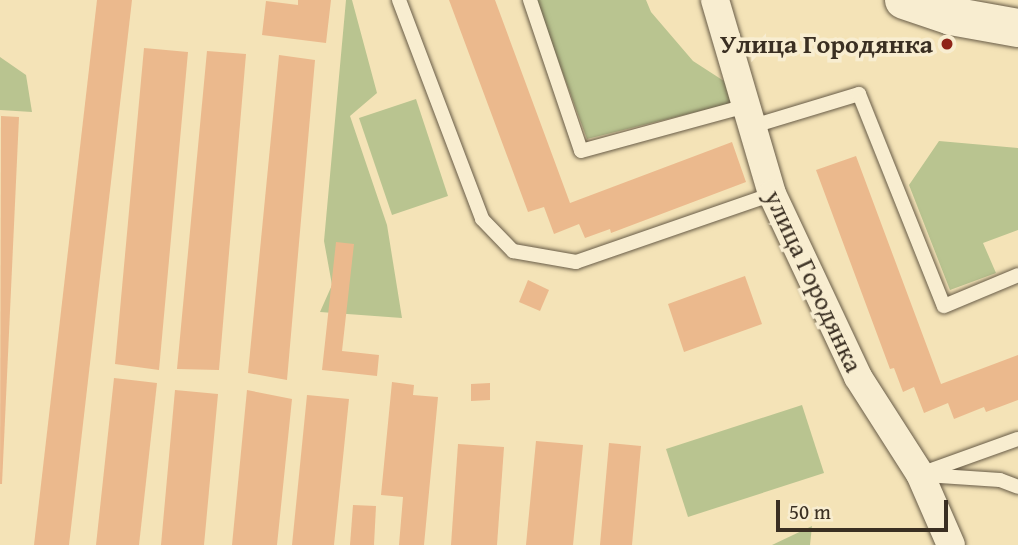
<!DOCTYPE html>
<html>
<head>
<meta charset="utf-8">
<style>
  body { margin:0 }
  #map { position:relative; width:1018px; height:545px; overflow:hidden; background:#f4e3b7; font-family:"Gentium Book Plus",serif }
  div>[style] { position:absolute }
  .green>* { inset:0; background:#b9c490 }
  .building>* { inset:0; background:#ebb98d }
  .roads { filter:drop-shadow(0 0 2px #685c47) drop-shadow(0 0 2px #685c47) }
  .lane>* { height:14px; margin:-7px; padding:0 7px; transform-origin:7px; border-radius:7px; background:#f8edd0 }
  .street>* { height:28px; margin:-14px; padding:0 14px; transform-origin:14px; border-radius:14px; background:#f8edd0 }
  .secondary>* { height:38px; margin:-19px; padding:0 19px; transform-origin:19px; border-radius:19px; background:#f8edd0 }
  .dots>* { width:19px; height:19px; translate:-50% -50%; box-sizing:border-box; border:4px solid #f8edd0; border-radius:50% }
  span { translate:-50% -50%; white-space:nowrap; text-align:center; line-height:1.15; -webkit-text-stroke:7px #f8edd0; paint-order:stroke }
  .poi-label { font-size:26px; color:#3a2f22; font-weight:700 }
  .right { translate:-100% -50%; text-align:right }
  .street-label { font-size:26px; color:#3a2f22 }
  .scale { position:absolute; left:776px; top:500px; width:172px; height:32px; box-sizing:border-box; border:4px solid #3a2f22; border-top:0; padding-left:9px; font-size:21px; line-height:24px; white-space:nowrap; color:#3a2f22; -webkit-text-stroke:5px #f8edd0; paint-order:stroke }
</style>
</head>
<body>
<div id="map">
  <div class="green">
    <div style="clip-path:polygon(346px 0,352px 0,377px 93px,350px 116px,387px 225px,402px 318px,320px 312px,332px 285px,324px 241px)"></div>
    <div style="clip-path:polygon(536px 0,646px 0,651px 12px,693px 61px,727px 83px,732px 103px,587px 139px)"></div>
    <div style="clip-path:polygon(0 57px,26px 75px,32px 112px,0 110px)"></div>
    <div style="clip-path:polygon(416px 99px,448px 196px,392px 215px,359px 118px)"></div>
    <div style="clip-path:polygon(939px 141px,1018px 148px,1018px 230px,983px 243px,996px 273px,950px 290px,909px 185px)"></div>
    <div style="clip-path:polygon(802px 405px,824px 473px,688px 517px,666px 449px)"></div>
    <div style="clip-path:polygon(812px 526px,810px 545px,772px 545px)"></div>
  </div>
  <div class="building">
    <div style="clip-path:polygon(97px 0,132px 0,69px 545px,34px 545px)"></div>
    <div style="clip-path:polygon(298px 0,331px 0,326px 43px,262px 35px,266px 1px,298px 5px)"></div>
    <div style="clip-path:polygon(449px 0,495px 0,570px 203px,732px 142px,746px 182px,611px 233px,610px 229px,585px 238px,579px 224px,554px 234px,544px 207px,528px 212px)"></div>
    <div style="clip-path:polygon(144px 48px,188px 52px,159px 370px,115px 364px)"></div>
    <div style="clip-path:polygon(207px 51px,246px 54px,219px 370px,177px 369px)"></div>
    <div style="clip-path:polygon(279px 55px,315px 60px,287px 380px,248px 373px)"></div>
    <div style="clip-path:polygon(1px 116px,19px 117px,2px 484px,0 484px)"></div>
    <div style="clip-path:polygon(856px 156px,941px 384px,1018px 355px,1018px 400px,986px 412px,984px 407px,954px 419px,948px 403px,924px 413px,914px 387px,903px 392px,894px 368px,890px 369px,816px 170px)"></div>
    <div style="clip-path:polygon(336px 242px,354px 244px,342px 351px,379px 355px,377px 376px,322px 370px)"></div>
    <div style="clip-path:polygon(745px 276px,762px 324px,684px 352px,668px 304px)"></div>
    <div style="clip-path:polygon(528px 280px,549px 290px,540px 311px,519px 302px)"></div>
    <div style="clip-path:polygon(114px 378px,157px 383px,139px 545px,96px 545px)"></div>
    <div style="clip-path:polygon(392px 382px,414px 385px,413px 395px,438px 397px,424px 545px,399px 545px,403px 497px,381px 495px)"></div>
    <div style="clip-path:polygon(490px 383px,490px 400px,471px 401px,471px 384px)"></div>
    <div style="clip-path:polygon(175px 390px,218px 394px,204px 545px,161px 545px)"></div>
    <div style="clip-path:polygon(247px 390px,292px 399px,277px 545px,232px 545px)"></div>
    <div style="clip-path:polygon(307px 395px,349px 399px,334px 545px,292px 545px)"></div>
    <div style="clip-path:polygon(536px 441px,583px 445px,573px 545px,526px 545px)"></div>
    <div style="clip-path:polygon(609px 443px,641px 446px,632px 545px,600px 545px)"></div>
    <div style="clip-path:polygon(458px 444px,504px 447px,497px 545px,451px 545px)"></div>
    <div style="clip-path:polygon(353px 505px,376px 506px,374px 545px,350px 545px)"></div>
  </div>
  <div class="roads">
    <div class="lane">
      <div style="left:399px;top:0;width:234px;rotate:69.2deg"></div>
      <div style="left:482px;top:219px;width:45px;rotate:45.9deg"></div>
      <div style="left:513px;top:251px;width:64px;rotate:9.9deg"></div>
      <div style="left:576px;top:262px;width:207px;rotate:-19.1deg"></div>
      <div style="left:530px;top:0;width:159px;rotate:71.3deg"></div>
      <div style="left:581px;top:151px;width:170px;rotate:-15.3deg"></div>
      <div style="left:750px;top:127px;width:114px;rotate:-16.8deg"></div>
      <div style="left:859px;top:94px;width:228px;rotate:68.2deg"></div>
      <div style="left:944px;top:306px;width:80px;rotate:-22.7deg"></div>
      <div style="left:920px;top:474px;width:104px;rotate:-19.7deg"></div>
      <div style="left:925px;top:475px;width:75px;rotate:3.8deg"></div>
      <div style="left:1000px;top:480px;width:19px;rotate:21deg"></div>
    </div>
    <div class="street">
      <div style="left:715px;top:0;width:202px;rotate:73.6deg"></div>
      <div style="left:772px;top:194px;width:202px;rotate:64.8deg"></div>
      <div style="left:858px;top:377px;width:115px;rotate:57.4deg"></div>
      <div style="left:920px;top:474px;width:77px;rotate:66.4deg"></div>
    </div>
    <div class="secondary">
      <div style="left:904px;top:0;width:50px;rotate:18.8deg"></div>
      <div style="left:951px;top:16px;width:68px;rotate:10.2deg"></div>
    </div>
  </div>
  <div class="dots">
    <div style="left:947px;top:44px;background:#8f2418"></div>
  </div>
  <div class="poi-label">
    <span class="right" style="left:933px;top:44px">Улица Городянка</span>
  </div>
  <div class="street-label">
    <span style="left:814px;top:281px;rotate:65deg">улица Городянка</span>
  </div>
  <div class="scale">50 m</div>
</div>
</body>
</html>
